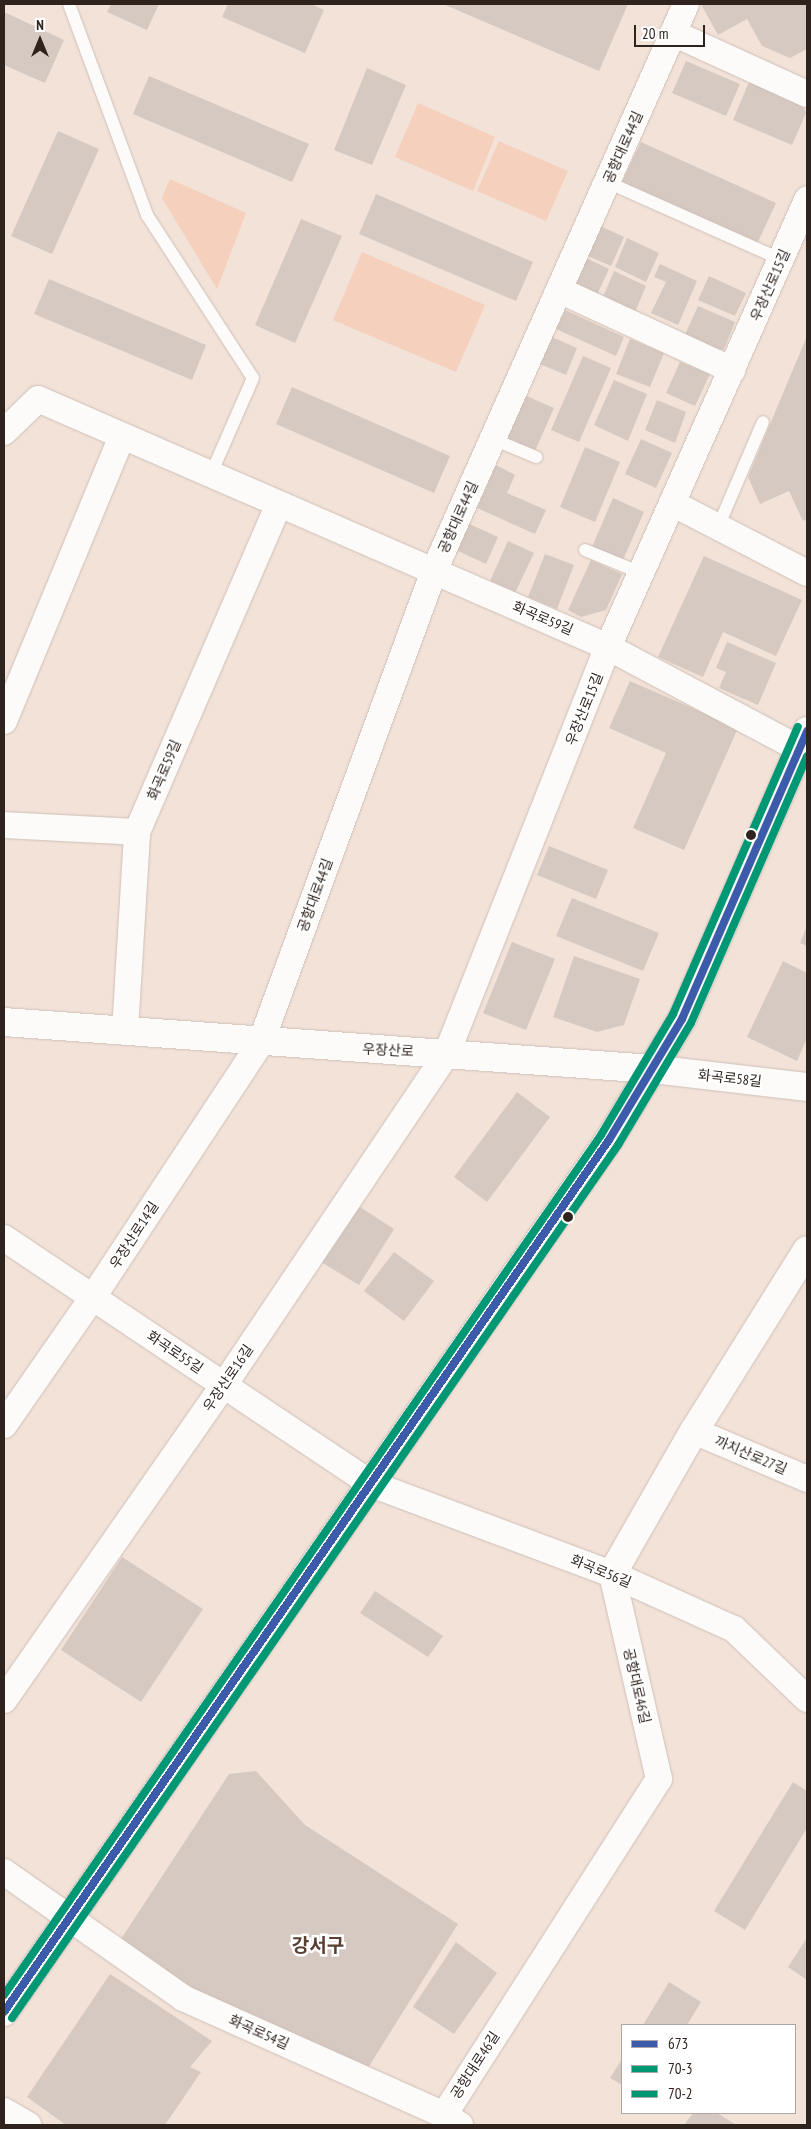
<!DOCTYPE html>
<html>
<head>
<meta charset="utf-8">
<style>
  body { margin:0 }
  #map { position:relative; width:811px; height:2129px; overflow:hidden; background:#f3e2d8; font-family:"PT Sans Narrow","Noto Sans KR",sans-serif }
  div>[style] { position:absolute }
  .green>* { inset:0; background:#f5d0bc }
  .building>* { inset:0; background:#d6c9c1 }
  .roads { filter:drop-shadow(0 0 1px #cdc0b8) drop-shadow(0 0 1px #cdc0b8) }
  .lane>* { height:12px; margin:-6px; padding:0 6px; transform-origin:6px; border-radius:6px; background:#fdfbf9 }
  .street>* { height:26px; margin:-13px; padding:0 13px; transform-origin:13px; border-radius:13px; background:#fdfbf9 }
  .secondary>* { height:28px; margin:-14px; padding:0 14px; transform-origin:14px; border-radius:14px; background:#fdfbf9 }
  .primary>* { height:28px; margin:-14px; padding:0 14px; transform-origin:14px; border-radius:14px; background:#fdfbf9 }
  .bus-1>* { height:8px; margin:-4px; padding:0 4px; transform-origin:4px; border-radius:4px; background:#3d5bab }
  .bus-2>* { height:8px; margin:-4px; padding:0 4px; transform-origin:4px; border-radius:4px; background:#009775 }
  .bus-3>* { height:8px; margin:-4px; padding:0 4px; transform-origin:4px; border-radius:4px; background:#009775 }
  .dots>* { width:14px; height:14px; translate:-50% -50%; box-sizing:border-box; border:2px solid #fff; border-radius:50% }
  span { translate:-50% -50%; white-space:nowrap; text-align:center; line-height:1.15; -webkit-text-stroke:5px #fff; paint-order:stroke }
  .street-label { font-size:14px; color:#2f231d }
  .district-label { font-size:19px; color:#5a4033; font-weight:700 }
  .frame { position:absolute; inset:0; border:5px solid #2f231d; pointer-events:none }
  .legend { position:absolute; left:621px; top:2024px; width:175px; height:90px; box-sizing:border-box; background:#fff; border:1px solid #aca7a5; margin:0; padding:6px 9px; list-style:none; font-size:15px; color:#2f231d }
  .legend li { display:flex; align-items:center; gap:10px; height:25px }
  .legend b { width:25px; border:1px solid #aca7a5 }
  .north { position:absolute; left:15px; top:15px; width:50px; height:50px; -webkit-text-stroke:4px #fff; paint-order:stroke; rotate:0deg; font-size:14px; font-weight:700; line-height:20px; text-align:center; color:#2f231d }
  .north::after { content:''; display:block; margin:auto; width:18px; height:22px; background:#2f231d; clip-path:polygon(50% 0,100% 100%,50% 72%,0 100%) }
  .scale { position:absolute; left:634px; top:25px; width:71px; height:22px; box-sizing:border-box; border:2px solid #2f231d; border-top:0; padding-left:6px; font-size:15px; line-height:18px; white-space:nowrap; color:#2f231d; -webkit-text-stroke:4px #fff; paint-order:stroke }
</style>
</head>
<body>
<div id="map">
  <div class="green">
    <div style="clip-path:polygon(418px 103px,495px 137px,473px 191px,395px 157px)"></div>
    <div style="clip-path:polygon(499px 141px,568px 171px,546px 221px,477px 191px)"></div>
    <div style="clip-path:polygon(170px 179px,246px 213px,217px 289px,162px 198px)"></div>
    <div style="clip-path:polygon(362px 252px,485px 305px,456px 372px,333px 320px)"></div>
  </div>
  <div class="building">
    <div style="clip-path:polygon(111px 4px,159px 4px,147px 30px,107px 12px)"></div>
    <div style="clip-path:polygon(228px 4px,311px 4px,324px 10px,305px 53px,222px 17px)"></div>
    <div style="clip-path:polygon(443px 4px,628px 4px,599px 71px)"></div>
    <div style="clip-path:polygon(701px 4px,807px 4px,807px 49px,790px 58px,762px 46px,747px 19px,718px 35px)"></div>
    <div style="clip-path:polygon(4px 12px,64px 40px,45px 83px,4px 65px)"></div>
    <div style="clip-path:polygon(686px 61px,740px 84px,726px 116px,672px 93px)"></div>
    <div style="clip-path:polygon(367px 68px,406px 85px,372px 165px,334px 150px)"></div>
    <div style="clip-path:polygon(149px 76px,309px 144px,292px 182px,133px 114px)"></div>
    <div style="clip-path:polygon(749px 82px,802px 104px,806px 113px,792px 145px,733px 120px)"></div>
    <div style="clip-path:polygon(58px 131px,99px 149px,52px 254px,11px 236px)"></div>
    <div style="clip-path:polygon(641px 142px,776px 203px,757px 244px,622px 182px)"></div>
    <div style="clip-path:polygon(376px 194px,533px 262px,516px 301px,359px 234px)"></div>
    <div style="clip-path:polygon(301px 219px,342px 236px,295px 343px,255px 325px)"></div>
    <div style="clip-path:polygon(594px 223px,624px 237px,611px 266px,581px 253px)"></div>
    <div style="clip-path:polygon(627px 238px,659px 253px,646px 282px,615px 267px)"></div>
    <div style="clip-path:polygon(580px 255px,609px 269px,597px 295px,574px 285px)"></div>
    <div style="clip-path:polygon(660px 264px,697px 281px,678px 325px,651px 313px,666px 282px,654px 277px)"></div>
    <div style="clip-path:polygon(614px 271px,646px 286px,635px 312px,603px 297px)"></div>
    <div style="clip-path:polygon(709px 276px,746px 293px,735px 316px,698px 300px)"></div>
    <div style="clip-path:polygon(49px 279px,206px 345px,192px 380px,34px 314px)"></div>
    <div style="clip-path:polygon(698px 306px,735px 322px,724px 349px,712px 352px,683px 339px)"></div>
    <div style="clip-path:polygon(565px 310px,624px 337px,616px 356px,556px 329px)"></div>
    <div style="clip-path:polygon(547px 335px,577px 348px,566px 375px,535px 362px)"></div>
    <div style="clip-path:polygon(807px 336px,807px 519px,803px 521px,789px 491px,760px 504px,748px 477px)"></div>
    <div style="clip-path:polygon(630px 339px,664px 353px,650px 387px,616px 374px)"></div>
    <div style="clip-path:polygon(583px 356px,611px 368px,579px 442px,551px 430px)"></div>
    <div style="clip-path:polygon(680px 362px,710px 374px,695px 406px,666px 393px)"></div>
    <div style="clip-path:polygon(614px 380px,647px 394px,628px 441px,594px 425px)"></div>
    <div style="clip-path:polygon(292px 387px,450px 456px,434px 493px,276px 424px)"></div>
    <div style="clip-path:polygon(522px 394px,554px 408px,535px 451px,503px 437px)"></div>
    <div style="clip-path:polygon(657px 400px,686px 412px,675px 443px,645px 430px)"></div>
    <div style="clip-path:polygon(641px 439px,672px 453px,656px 488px,625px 474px)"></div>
    <div style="clip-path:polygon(585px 447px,620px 462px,595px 522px,560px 507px)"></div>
    <div style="clip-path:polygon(496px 465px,515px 475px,507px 493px,546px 510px,535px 534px,477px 508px)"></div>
    <div style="clip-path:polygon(613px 498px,644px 512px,623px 560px,592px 547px)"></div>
    <div style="clip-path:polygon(465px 522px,498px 537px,486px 564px,454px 549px)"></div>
    <div style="clip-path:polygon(508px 541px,534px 553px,515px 593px,490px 581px)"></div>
    <div style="clip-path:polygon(545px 554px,574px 565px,557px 609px,528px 597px)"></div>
    <div style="clip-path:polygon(704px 556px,802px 600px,776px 656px,723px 632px,703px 677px,658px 657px)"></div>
    <div style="clip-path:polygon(591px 560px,622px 574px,606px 610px,581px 617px,568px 610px)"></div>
    <div style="clip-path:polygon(727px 642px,776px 663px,758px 705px,719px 688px,726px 672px,716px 668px)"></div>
    <div style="clip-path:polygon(630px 681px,738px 728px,684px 850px,633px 828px,666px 753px,609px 728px)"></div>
    <div style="clip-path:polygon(549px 846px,608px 870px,596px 899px,537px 875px)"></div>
    <div style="clip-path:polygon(572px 898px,659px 933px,643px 971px,556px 936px)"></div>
    <div style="clip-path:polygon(807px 926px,807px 946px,800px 943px)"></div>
    <div style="clip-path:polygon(512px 942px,555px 959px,526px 1030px,483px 1013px)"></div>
    <div style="clip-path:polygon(574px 956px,640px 979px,624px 1025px,597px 1032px,553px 1017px)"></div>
    <div style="clip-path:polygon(783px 961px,807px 973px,807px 1038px,797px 1061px,747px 1037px)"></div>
    <div style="clip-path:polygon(517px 1092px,550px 1117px,487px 1202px,454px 1177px)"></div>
    <div style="clip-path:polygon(357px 1205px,394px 1229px,359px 1285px,321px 1262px)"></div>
    <div style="clip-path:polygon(394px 1252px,434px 1281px,404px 1321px,364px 1291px)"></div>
    <div style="clip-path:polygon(122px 1557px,203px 1609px,141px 1702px,61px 1650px)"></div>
    <div style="clip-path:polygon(375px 1591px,443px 1636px,428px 1657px,360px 1613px)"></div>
    <div style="clip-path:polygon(256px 1771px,305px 1825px,458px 1924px,366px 2071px,193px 1990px,121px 1939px,229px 1774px)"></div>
    <div style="clip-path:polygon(793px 1782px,807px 1791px,807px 1828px,745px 1930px,714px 1911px)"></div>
    <div style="clip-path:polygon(807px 1938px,807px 1980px,788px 1967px)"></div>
    <div style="clip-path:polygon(456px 1942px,497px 1973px,454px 2034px,413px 2007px)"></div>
    <div style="clip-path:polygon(110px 1974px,212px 2041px,190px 2067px,201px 2072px,165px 2125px,66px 2125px,27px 2097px)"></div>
    <div style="clip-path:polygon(669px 1982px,701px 2002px,687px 2025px,643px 2025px)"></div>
    <div style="clip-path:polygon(622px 2059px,622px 2085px,610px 2078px)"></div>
    <div style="clip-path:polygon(693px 2113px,717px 2113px,736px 2125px,684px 2125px)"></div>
  </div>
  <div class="roads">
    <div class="lane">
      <div style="left:69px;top:4px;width:225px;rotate:69.7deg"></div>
      <div style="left:147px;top:215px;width:194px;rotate:57deg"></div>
      <div style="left:253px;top:378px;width:105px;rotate:113.6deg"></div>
      <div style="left:607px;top:182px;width:192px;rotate:24deg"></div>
      <div style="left:493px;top:439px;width:47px;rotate:22.7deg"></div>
      <div style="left:718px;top:527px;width:114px;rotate:-66.8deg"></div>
      <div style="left:585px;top:550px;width:61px;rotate:22.3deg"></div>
    </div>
    <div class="street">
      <div style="left:673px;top:33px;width:147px;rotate:24.5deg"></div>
      <div style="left:559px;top:290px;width:191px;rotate:24.8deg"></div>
      <div style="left:4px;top:432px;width:47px;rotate:-44.1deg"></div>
      <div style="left:38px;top:399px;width:622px;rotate:23.51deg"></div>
      <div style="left:608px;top:647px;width:225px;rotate:28deg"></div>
      <div style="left:672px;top:503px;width:152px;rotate:27.4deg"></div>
      <div style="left:4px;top:721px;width:308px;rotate:-67.5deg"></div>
      <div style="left:4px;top:825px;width:133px;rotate:3deg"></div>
      <div style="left:137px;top:832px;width:357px;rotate:-66.6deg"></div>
      <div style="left:125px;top:1031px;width:199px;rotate:-86.5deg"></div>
      <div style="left:4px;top:1238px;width:442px;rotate:33.8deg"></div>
      <div style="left:371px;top:1484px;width:257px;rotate:20.5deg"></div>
      <div style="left:612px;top:1574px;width:134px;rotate:24.3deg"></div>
      <div style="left:734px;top:1629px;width:101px;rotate:43.8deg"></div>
      <div style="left:4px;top:1425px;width:156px;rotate:-55.2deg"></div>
      <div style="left:93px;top:1297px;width:305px;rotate:-56.6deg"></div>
      <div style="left:261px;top:1042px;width:502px;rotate:-69.83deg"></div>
      <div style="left:434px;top:571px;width:620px;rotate:-66.04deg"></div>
      <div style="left:694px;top:1431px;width:123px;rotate:23deg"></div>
      <div style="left:4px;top:1700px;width:384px;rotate:-55.1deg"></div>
      <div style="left:224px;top:1385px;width:400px;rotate:-56.1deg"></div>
      <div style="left:447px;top:1053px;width:437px;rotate:-68.4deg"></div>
      <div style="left:608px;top:647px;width:490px;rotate:-66deg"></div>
      <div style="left:4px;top:1872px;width:219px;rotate:35.1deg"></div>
      <div style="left:183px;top:1998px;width:286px;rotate:24.1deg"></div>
      <div style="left:444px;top:2115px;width:19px;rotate:32deg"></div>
      <div style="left:4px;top:2111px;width:28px;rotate:30deg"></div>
      <div style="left:444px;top:2115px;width:399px;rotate:-57.4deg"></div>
      <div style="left:659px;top:1779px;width:210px;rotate:-102.9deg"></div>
    </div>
    <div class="secondary">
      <div style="left:4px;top:1022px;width:650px;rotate:4.15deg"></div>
      <div style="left:652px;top:1069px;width:156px;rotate:6.6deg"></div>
      <div style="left:612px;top:1574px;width:165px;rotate:-60.2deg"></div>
      <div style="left:694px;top:1431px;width:213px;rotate:-58deg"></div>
    </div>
    <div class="primary">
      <div style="left:4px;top:2012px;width:1061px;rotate:-55.25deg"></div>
      <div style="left:609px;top:1140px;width:141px;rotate:-58.9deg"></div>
      <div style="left:682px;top:1019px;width:314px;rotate:-66.5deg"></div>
    </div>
  </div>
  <div class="bus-1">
    <div style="left:4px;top:2012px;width:1061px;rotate:-55.25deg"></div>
    <div style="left:609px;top:1140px;width:141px;rotate:-58.9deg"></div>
    <div style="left:682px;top:1019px;width:314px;rotate:-66.5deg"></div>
  </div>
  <div class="bus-2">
    <div style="left:12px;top:2018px;width:1063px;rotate:-55.23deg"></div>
    <div style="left:618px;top:1145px;width:142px;rotate:-59.1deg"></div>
    <div style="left:691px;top:1023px;width:291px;rotate:-66.5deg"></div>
  </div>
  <div class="bus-3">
    <div style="left:4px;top:1995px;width:1047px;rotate:-55.23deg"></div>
    <div style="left:601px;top:1135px;width:141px;rotate:-59.2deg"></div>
    <div style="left:673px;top:1014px;width:313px;rotate:-66.5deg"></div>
  </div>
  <div class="dots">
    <div style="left:751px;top:835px;background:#2f231d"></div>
    <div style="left:568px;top:1217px;background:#2f231d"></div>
  </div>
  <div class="street-label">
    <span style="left:623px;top:147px;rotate:-66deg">공항대로44길</span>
    <span style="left:770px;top:285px;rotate:-66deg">우장산로15길</span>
    <span style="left:458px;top:517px;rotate:-66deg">공항대로44길</span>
    <span style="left:543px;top:618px;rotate:23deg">화곡로59길</span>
    <span style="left:584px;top:709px;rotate:-68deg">우장산로15길</span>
    <span style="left:164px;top:770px;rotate:-67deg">화곡로59길</span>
    <span style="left:315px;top:895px;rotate:-70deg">공항대로44길</span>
    <span style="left:388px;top:1050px;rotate:3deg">우장산로</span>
    <span style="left:730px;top:1078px;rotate:6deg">화곡로58길</span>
    <span style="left:134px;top:1235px;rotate:-57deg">우장산로14길</span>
    <span style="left:175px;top:1352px;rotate:34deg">화곡로55길</span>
    <span style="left:228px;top:1378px;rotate:-56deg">우장산로16길</span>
    <span style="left:751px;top:1455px;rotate:23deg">까치산로27길</span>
    <span style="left:601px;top:1571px;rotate:22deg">화곡로56길</span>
    <span style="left:637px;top:1686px;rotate:77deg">공항대로46길</span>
    <span style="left:259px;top:2032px;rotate:24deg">화곡로54길</span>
    <span style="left:475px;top:2065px;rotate:-57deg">공항대로46길</span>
  </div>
  <div class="district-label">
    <span style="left:318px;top:1946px">강서구</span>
  </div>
  <div class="frame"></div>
  <ul class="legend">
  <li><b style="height:6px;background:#3d5bab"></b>673</li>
  <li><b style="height:6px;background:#009775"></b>70-3</li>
  <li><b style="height:6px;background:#009775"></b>70-2</li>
  </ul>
  <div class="north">N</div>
  <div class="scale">20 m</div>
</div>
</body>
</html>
